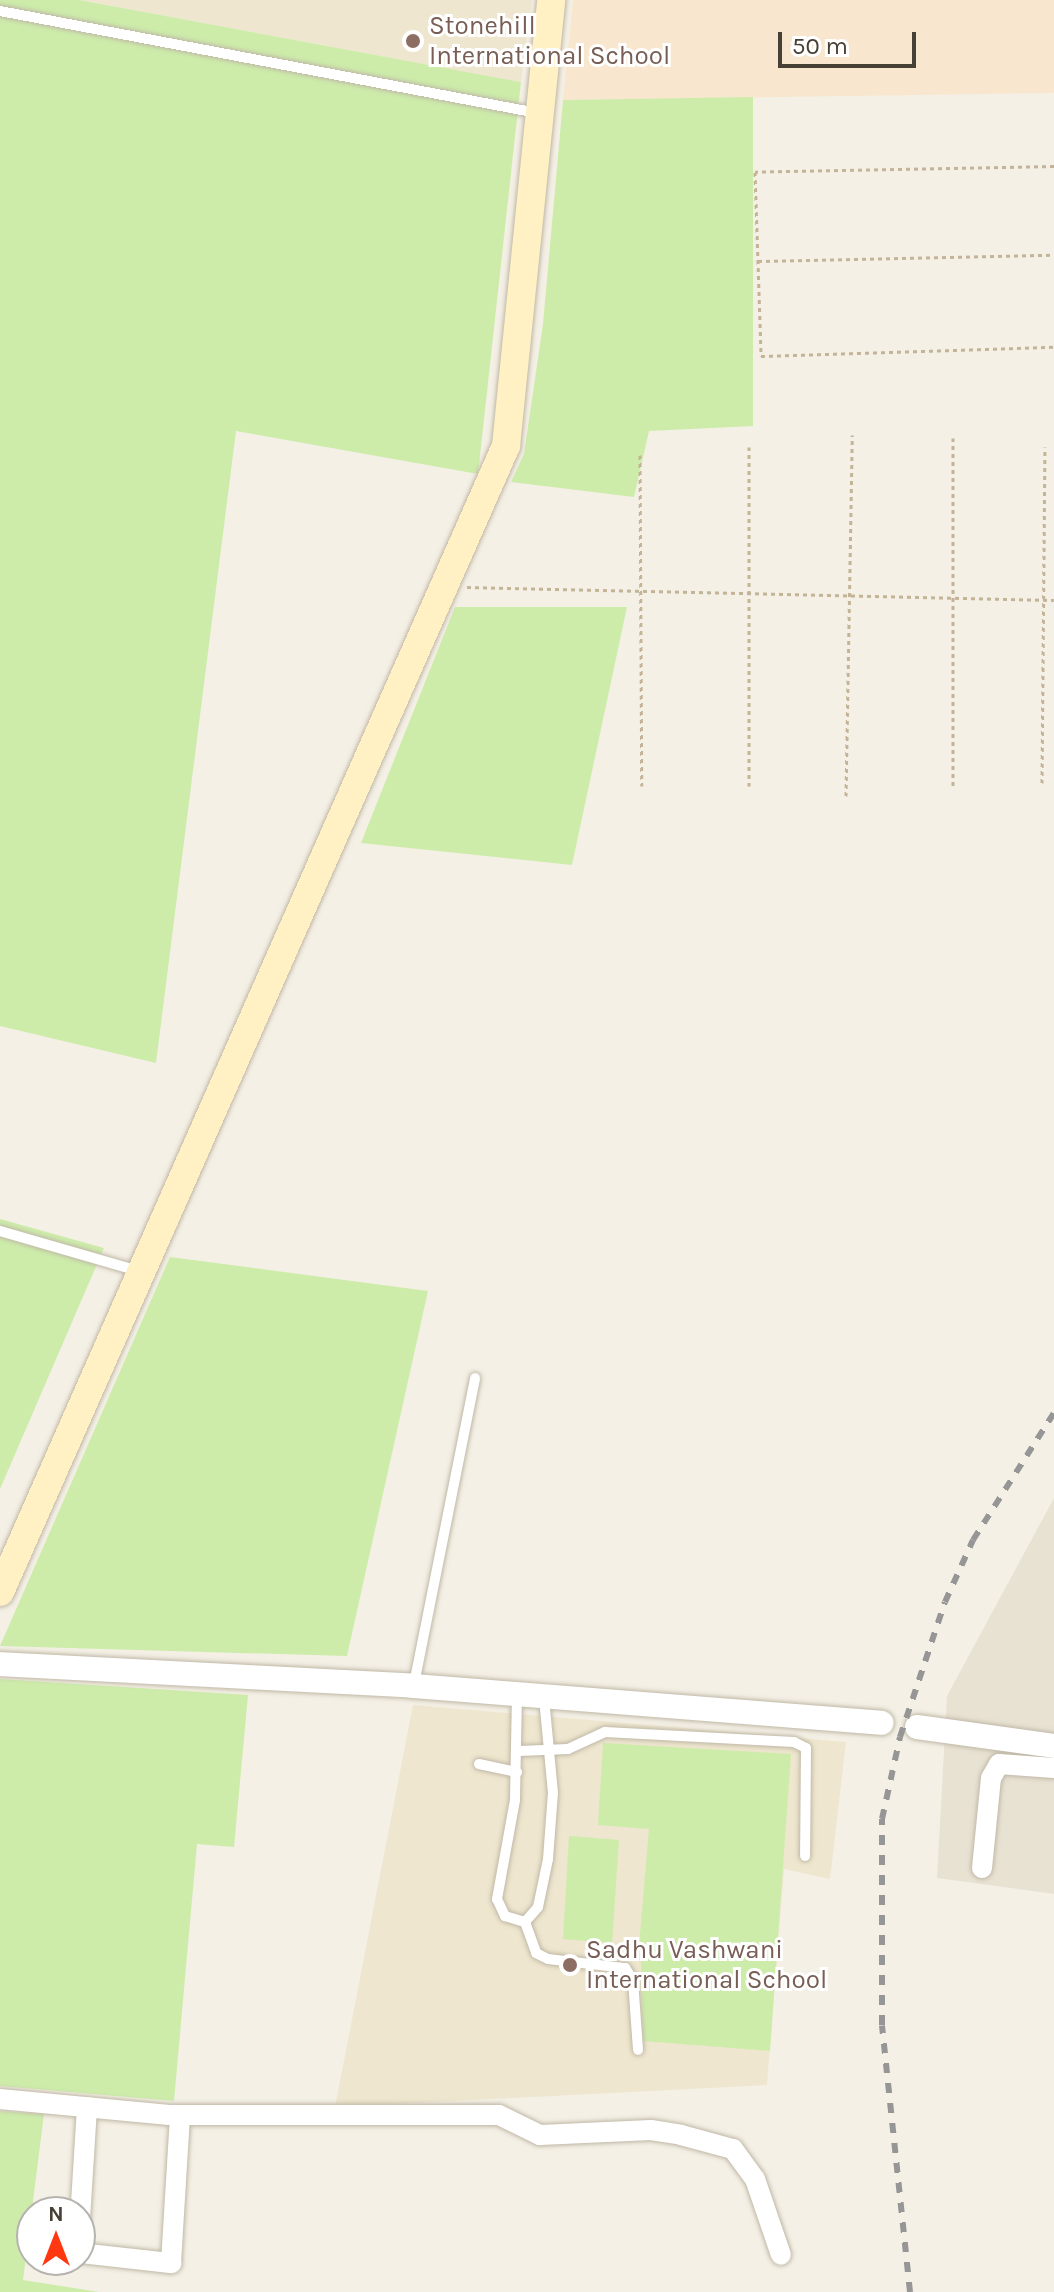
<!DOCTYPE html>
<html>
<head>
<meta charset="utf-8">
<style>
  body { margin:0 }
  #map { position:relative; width:1054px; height:2292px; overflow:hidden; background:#f4f0e5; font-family:Karla,sans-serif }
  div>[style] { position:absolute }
  .residential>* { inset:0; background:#e8e2d3 }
  .commercial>* { inset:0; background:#f8e7ce }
  .education>* { inset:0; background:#eee6ce }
  .green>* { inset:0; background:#cdecaa }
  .path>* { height:3px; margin-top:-1.5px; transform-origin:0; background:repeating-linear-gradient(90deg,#c3b497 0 4px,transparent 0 8px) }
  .roads { filter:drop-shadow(0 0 2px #c0b8a7) drop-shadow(0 0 2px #c0b8a7) }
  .service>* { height:10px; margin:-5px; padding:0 5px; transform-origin:5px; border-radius:5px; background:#fff }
  .minor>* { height:20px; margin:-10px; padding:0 10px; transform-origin:10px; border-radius:10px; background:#fff }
  .tertiary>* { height:24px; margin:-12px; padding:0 12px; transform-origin:12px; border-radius:12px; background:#fff }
  .secondary>* { height:28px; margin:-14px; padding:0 14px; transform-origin:14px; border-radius:14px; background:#fff1c4 }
  .rail>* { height:6px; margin-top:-3px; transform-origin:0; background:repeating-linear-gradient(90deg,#969696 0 10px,transparent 0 20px) }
  .dots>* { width:22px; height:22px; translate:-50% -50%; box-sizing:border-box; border:4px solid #fff; border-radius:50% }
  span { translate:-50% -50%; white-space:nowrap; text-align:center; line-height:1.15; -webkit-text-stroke:6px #fff; paint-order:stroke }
  .education-label { font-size:26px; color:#785e54 }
  .left { translate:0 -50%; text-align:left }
  .north { position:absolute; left:16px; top:2196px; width:80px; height:80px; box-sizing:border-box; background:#fff; border:2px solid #b5b3ae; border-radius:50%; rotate:0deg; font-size:22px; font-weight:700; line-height:32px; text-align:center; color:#474034 }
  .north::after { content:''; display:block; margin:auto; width:28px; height:36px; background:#ff3811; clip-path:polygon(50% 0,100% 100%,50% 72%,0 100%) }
  .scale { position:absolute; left:778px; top:32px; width:138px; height:36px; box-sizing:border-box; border:4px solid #474034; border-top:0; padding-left:10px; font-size:24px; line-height:28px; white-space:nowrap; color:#474034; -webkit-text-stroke:6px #fff; paint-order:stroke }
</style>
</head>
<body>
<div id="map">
  <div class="residential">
    <div style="clip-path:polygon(1054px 1498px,1054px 1894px,937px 1878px,947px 1696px)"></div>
  </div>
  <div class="commercial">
    <div style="clip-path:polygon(573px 0,1054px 0,1054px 93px,563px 100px)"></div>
  </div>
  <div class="education">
    <div style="clip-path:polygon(79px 0,532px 0,521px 82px)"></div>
    <div style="clip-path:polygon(413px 1705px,846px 1742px,830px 1879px,784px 1869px,767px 2085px,335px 2107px)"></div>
  </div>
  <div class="green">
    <div style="clip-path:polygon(0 0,79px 0,521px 82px,478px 474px,236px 431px,156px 1063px,0 1026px)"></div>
    <div style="clip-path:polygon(753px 97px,753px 426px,649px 431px,634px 497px,511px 482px,524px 454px,543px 324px,563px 100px)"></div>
    <div style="clip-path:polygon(455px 607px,627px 607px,572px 865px,361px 843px)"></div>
    <div style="clip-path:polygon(0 1219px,104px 1248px,0 1489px)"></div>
    <div style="clip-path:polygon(170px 1257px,428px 1291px,347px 1656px,0 1646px)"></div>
    <div style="clip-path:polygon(0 1679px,248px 1695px,234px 1847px,197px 1844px,174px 2101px,0 2086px)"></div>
    <div style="clip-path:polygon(603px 1743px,791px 1754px,770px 2051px,643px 2041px,640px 1934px,649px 1829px,598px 1825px)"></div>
    <div style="clip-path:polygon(569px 1836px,619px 1840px,612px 1943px,563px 1939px)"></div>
    <div style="clip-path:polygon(0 2111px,44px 2114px,23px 2280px,99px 2292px,0 2292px)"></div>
  </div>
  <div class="path">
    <div style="left:1054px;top:166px;width:299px;rotate:178.9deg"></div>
    <div style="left:755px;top:172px;width:184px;rotate:88.1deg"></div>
    <div style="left:761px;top:356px;width:293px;rotate:-1.8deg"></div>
    <div style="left:758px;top:261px;width:296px;rotate:-1.2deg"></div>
    <div style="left:953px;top:438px;width:351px;rotate:90deg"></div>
    <div style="left:749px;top:447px;width:339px;rotate:90deg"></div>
    <div style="left:640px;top:455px;width:331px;rotate:89.7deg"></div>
    <div style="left:467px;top:587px;width:587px;rotate:1.27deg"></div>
    <div style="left:1042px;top:783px;width:336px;rotate:-89.5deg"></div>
    <div style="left:846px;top:796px;width:361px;rotate:-89deg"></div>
  </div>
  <div class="roads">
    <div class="service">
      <div style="left:0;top:11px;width:547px;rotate:10.75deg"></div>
      <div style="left:0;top:1231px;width:145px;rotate:16.1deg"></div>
      <div style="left:414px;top:1684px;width:312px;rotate:-78.7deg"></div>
      <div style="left:517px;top:1694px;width:106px;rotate:91.1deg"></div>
      <div style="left:515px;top:1800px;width:101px;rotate:100.3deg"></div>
      <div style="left:497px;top:1899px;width:19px;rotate:65deg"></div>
      <div style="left:505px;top:1916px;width:21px;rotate:17deg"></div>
      <div style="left:525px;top:1922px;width:20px;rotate:-49deg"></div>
      <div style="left:538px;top:1907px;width:49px;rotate:-78.2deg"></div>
      <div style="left:548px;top:1859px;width:66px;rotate:-85.7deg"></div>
      <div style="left:553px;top:1793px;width:96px;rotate:-95.4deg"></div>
      <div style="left:519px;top:1751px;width:49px;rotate:-2.3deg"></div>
      <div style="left:568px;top:1749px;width:41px;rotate:-24.7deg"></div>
      <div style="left:605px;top:1732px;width:189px;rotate:3deg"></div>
      <div style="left:794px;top:1742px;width:13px;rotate:27deg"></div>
      <div style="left:806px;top:1748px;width:108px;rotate:90.5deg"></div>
      <div style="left:479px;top:1764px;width:39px;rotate:12deg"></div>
      <div style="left:525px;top:1922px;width:33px;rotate:70deg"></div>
      <div style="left:536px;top:1953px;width:13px;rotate:27deg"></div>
      <div style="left:548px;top:1959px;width:78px;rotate:6.7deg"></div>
      <div style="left:625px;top:1968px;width:14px;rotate:56deg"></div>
      <div style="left:633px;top:1980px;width:70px;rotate:85.9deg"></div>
    </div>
    <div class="minor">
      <div style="left:982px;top:1868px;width:90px;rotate:-84.3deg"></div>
      <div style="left:991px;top:1778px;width:16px;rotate:-60deg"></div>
      <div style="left:999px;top:1764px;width:55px;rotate:4.2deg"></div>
      <div style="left:0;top:2099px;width:170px;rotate:5.4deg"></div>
      <div style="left:169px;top:2115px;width:330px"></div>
      <div style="left:499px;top:2115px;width:46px;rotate:26deg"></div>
      <div style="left:540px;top:2135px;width:111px;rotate:-2.6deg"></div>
      <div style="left:651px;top:2130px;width:30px;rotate:9deg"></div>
      <div style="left:681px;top:2135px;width:54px;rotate:15.1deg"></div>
      <div style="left:733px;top:2149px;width:37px;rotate:54deg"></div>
      <div style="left:755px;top:2179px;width:80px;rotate:71.1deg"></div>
      <div style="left:80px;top:2219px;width:112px;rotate:-86.4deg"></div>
      <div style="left:80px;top:2253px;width:92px;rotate:6.3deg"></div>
      <div style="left:171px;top:2263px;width:148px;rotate:-86.5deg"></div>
    </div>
    <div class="tertiary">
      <div style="left:0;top:1664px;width:414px;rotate:3deg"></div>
      <div style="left:413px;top:1686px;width:470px;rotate:4.5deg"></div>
      <div style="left:917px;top:1727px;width:138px;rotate:7.9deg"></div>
    </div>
    <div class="secondary">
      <div style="left:0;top:1592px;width:1253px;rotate:-66.18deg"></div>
      <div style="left:506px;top:446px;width:448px;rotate:-84.2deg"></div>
    </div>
  </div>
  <div class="rail">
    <div style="left:910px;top:2292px;width:268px;rotate:-96deg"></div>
    <div style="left:882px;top:2025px;width:206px;rotate:-90deg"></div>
    <div style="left:882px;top:1819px;width:84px;rotate:-77.6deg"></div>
    <div style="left:900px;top:1737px;width:142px;rotate:-71.6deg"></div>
    <div style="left:945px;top:1602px;width:68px;rotate:-65.7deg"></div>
    <div style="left:973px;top:1540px;width:151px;rotate:-57.5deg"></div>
  </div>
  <div class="dots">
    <div style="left:413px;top:41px;background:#8d6e63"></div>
    <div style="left:570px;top:1965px;background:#8d6e63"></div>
  </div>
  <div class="education-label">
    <span class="left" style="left:429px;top:41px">Stonehill<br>International School</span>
    <span class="left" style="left:586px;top:1965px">Sadhu Vashwani<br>International School</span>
  </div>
  <div class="north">N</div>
  <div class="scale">50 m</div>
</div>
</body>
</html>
